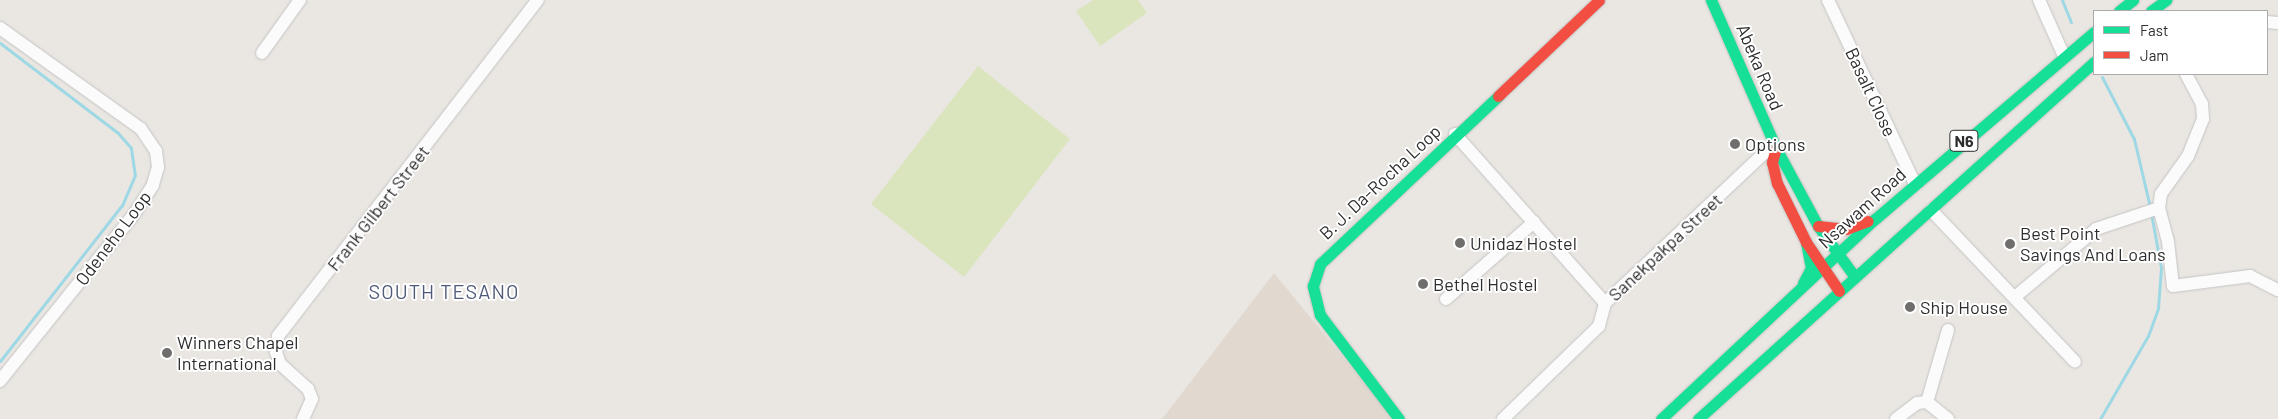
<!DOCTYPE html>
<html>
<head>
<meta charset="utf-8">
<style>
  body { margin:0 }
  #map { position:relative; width:2278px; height:419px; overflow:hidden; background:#eae7e3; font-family:Barlow,sans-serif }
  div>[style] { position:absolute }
  .education>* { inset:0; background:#e1d9d0 }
  .pitch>* { inset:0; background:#dae5be }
  .stream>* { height:3px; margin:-1.5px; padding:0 1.5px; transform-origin:1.5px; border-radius:1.5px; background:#9ed8e4 }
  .roads { filter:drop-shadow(0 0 1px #c4c4c3) drop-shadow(0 0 1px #c4c4c3) }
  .street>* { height:12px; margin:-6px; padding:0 6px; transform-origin:6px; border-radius:6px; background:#fcfbfb }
  .fast>* { height:11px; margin:-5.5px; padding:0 5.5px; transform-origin:5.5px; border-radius:5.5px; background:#16e098 }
  .jam>* { height:11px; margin:-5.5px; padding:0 5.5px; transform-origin:5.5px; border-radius:5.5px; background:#f24e42 }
  .dots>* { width:14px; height:14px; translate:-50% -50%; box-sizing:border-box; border:2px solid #fff; border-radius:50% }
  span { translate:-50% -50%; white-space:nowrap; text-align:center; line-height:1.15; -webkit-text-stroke:4px #fff; paint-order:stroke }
  .shield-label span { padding:1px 4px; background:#fff; border:1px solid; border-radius:4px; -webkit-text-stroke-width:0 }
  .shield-label { font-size:16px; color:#2d2d2d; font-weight:700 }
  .street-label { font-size:18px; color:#2d2d2d }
  .poi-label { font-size:18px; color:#2d2d2d }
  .left { translate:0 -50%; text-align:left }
  .quarter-label { font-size:20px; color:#505b7a; letter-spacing:1px }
  .legend { position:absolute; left:2093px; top:10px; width:175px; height:65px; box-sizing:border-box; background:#fff; border:1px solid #ababab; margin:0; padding:6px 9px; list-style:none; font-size:15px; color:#2d2d2d }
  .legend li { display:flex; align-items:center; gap:10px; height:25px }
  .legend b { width:25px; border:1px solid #ababab }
</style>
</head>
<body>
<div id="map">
  <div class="education">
    <div style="clip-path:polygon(1274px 273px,1394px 419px,1162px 419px)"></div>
  </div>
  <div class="pitch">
    <div style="clip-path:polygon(1093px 0,1138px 0,1147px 13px,1100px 46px,1076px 11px)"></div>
    <div style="clip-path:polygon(978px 66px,1070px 139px,964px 277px,871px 204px)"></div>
  </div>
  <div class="stream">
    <div style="left:2062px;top:0;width:24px;rotate:68deg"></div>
    <div style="left:0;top:43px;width:148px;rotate:37.3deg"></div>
    <div style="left:118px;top:133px;width:20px;rotate:49deg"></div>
    <div style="left:131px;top:148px;width:27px;rotate:82deg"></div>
    <div style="left:135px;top:175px;width:33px;rotate:113deg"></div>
    <div style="left:122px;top:205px;width:198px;rotate:128deg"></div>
    <div style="left:2102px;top:77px;width:70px;rotate:62.7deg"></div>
    <div style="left:2134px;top:139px;width:70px;rotate:76.8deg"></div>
    <div style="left:2100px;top:419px;width:96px;rotate:-60deg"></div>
    <div style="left:2148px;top:336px;width:30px;rotate:-70deg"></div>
    <div style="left:2158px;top:308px;width:40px;rotate:-85.7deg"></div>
    <div style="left:2161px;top:268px;width:56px;rotate:-100.3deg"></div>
  </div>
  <div class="roads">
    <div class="street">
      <div style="left:1828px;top:0;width:204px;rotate:64.7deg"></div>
      <div style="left:2039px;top:0;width:61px;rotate:65.9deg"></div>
      <div style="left:2267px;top:22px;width:11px;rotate:5deg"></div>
      <div style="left:0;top:28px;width:173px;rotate:35.6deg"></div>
      <div style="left:141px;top:129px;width:27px;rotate:56deg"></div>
      <div style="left:156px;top:151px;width:16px;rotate:83deg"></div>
      <div style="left:158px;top:167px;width:19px;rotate:106deg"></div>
      <div style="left:153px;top:185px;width:33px;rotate:123deg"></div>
      <div style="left:135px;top:213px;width:216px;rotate:128.8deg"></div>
      <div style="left:262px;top:53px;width:65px;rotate:-54.4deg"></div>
      <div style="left:2186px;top:74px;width:34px;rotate:62deg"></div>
      <div style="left:2202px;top:104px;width:15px;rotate:86deg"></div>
      <div style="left:2203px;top:119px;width:40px;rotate:112deg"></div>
      <div style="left:2188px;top:156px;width:47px;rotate:125.4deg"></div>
      <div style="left:2161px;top:194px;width:14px;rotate:98deg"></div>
      <div style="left:2159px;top:208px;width:35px;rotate:75deg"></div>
      <div style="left:2168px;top:242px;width:44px;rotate:83.5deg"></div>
      <div style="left:2173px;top:286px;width:78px;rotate:-7.4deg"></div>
      <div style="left:2250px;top:276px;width:31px;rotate:27deg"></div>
      <div style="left:1455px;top:134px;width:226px;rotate:48.4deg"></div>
      <div style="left:1931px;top:210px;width:209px;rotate:46.5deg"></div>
      <div style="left:2016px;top:296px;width:104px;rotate:-39.9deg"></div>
      <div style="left:2096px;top:229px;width:66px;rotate:-18.4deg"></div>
      <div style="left:1446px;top:299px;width:117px;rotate:-41.2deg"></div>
      <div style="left:1927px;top:402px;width:75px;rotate:-73.7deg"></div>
      <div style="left:303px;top:419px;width:22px;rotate:-66deg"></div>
      <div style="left:312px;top:399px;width:11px;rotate:-112deg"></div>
      <div style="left:308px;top:389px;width:38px;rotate:-138deg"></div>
      <div style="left:280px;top:364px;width:13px;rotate:-108deg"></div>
      <div style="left:276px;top:352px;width:16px;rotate:-83deg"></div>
      <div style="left:278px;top:336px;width:425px;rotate:-52.3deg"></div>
      <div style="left:1503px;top:419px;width:134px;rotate:-44.1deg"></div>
      <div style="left:1599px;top:326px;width:24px;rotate:-75deg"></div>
      <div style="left:1605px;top:303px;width:232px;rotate:-43.3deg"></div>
      <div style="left:1896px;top:419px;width:26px;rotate:-37deg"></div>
      <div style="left:1917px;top:403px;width:10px;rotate:-6deg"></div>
      <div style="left:1927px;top:402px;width:27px;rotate:39deg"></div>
    </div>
    <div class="fast">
      <div style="left:1711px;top:0;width:162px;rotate:66.3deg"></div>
      <div style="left:1776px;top:148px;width:89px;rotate:61.7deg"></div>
      <div style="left:1818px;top:226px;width:63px;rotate:54deg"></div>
      <div style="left:2119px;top:11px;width:18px;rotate:-38deg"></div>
      <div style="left:2151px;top:11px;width:19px;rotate:-36deg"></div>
      <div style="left:1803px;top:283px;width:17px;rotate:-62deg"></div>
      <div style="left:1811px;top:268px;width:26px;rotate:-101deg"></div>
      <div style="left:1399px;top:419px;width:131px;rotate:-127.2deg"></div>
      <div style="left:1320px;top:315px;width:30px;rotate:-104deg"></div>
      <div style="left:1313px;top:286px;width:23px;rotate:-72deg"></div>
      <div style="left:1320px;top:264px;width:245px;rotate:-43.3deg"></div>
      <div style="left:1661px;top:419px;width:293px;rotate:-43.1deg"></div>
      <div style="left:1875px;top:219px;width:288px;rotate:-40.5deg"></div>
      <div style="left:1698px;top:419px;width:533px;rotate:-42.04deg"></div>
    </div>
    <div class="jam">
      <div style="left:1498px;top:96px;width:139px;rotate:-43.5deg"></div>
      <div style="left:1776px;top:148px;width:15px;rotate:106deg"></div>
      <div style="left:1772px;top:162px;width:22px;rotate:77deg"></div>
      <div style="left:1777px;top:183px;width:66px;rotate:63.8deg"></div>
      <div style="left:1806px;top:242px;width:59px;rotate:56deg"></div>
      <div style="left:1818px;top:226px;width:28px;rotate:6deg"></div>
      <div style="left:1846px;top:229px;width:23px;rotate:-20deg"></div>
    </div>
  </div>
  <div class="dots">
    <div style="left:1735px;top:144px;background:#6f6e6d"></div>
    <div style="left:1460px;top:243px;background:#6f6e6d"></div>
    <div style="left:2010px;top:244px;background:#6f6e6d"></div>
    <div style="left:1423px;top:284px;background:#6f6e6d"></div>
    <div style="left:1910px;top:307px;background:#6f6e6d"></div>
    <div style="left:167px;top:353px;background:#6f6e6d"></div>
  </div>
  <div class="shield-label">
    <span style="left:1964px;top:141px">N6</span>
  </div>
  <div class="street-label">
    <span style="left:1760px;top:67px;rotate:67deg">Abeka Road</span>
    <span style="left:1871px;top:92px;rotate:65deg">Basalt Close</span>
    <span style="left:1380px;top:182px;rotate:-43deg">B. J. Da-Rocha Loop</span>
    <span style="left:378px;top:208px;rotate:-52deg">Frank Gilbert Street</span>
    <span style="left:1862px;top:208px;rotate:-42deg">Nsawam Road</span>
    <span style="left:113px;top:238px;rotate:-53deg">Odeneho Loop</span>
    <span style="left:1665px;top:247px;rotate:-43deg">Sanekpakpa Street</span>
  </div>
  <div class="poi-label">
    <span class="left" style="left:1745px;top:144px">Options</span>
    <span class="left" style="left:2020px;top:244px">Best Point<br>Savings And Loans</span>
    <span class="left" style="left:1470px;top:243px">Unidaz Hostel</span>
    <span class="left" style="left:1433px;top:284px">Bethel Hostel</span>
    <span class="left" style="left:1920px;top:307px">Ship House</span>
    <span class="left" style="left:177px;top:353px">Winners Chapel<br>International</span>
  </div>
  <div class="quarter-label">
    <span style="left:444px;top:291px">SOUTH TESANO</span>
  </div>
  <ul class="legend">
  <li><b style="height:6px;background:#16e098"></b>Fast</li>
  <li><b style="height:6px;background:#f24e42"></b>Jam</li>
  </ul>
</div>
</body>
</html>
